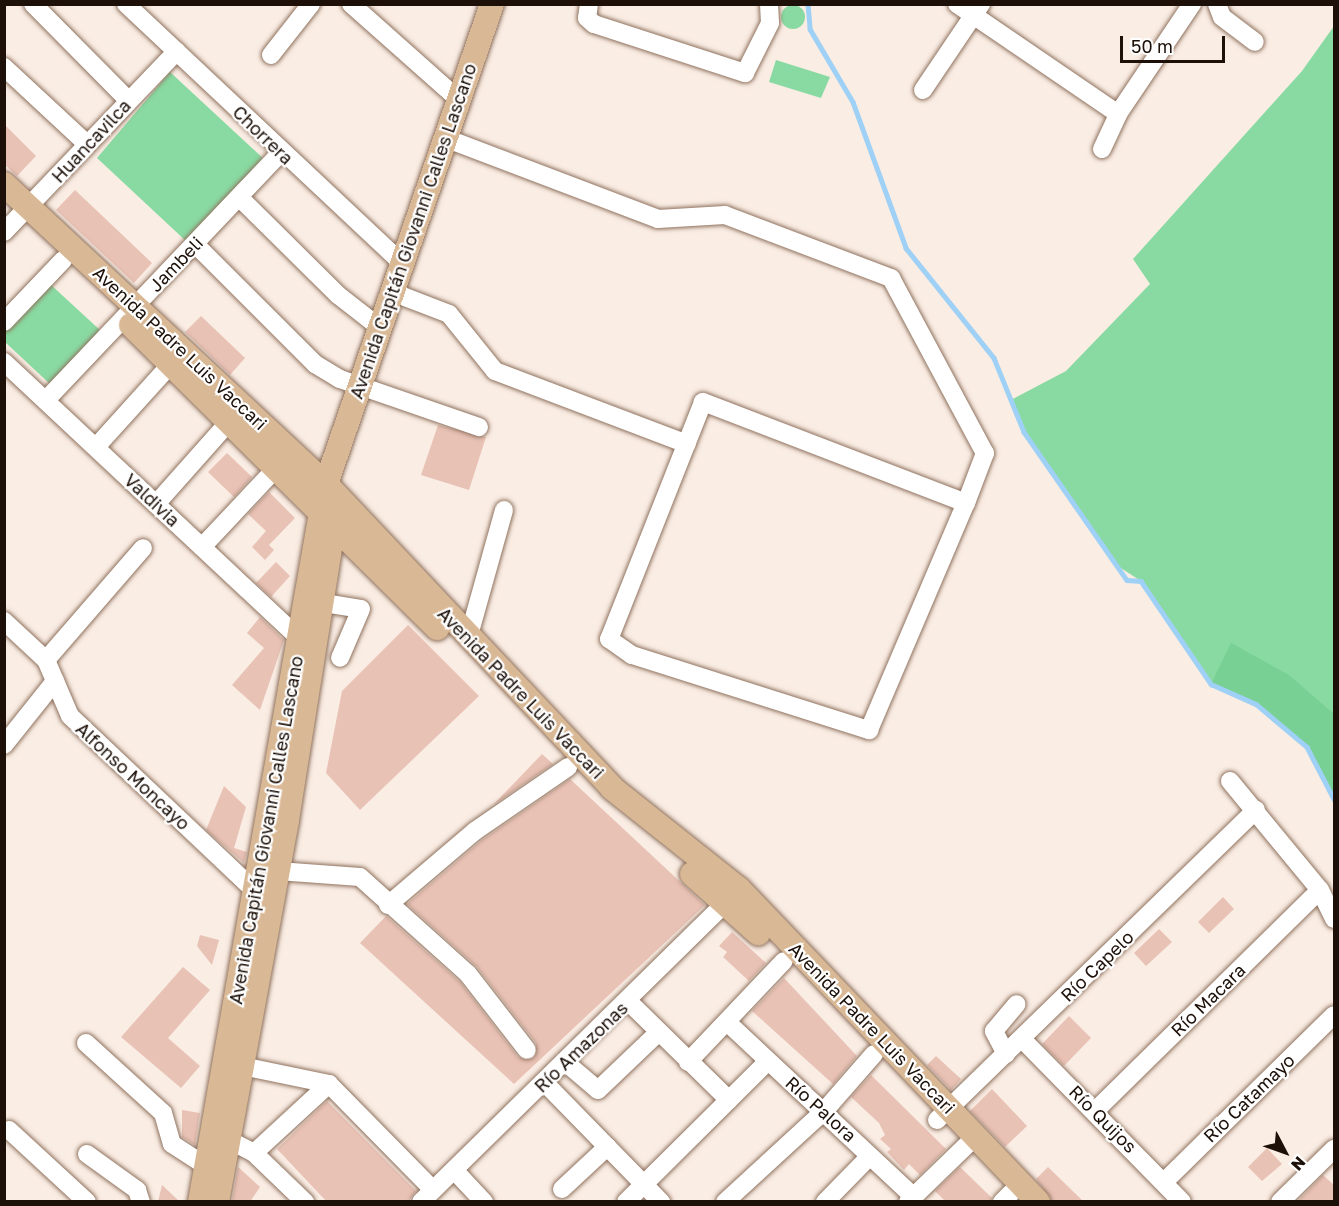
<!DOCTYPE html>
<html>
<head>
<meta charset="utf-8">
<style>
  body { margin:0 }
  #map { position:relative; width:1339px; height:1206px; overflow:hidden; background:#faede4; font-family:"Golos Text",sans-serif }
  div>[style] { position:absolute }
  .green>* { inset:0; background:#89daa2 }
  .round { border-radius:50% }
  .forest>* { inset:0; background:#78d095 }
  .stream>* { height:4.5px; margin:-2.25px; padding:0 2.25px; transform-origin:2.25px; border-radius:2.25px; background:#9fd0f5 }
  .building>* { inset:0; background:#e9c2b6 }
  .roads { filter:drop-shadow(0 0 2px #8f725e) drop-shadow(0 0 2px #8f725e) }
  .minor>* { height:18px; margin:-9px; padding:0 9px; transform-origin:9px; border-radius:9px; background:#fff }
  .major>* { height:24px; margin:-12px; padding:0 12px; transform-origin:12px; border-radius:12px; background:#d9b895 }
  span { translate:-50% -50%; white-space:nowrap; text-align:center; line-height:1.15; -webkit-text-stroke:4.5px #fff; paint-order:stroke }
  .street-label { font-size:18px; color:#1c1009 }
  .frame { position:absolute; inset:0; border:6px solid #1c1009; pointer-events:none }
  .north { position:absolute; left:1255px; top:1122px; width:60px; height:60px; -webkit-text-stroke:4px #fff; paint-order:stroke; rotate:131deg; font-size:16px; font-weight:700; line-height:24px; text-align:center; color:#1c1009 }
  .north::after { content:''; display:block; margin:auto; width:21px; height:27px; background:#1c1009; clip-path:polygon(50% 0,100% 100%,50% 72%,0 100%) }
  .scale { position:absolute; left:1120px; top:36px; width:105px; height:27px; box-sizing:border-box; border:3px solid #1c1009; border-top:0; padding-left:8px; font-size:18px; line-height:21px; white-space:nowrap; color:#1c1009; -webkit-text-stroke:4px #fff; paint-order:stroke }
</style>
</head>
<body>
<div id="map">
  <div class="green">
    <div class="round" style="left:781px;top:5px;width:24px;height:24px"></div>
    <div style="clip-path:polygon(1334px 26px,1334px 799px,1307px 747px,1256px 704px,1211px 684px,1141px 581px,1116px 565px,1024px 432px,1011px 400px,1066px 371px,1150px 284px,1133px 259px,1302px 71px)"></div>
    <div style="clip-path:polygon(776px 60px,830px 77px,821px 98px,769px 82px)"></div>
    <div style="clip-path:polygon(170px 72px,265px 160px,187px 242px,97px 158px)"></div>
    <div style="clip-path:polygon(50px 284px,101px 331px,51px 385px,5px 342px,4px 333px)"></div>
  </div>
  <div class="forest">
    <div style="clip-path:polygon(1231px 643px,1289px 675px,1334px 714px,1334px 799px,1307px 747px,1256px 704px,1211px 684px)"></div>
  </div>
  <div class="stream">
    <div style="left:808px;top:4px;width:25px;rotate:85deg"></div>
    <div style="left:810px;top:29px;width:85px;rotate:59.5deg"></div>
    <div style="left:853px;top:102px;width:155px;rotate:70deg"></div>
    <div style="left:906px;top:248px;width:141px;rotate:51.3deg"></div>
    <div style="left:994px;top:358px;width:80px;rotate:67.9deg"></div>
    <div style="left:1024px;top:432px;width:180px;rotate:55.2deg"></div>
    <div style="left:1127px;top:580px;width:14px;rotate:4deg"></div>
    <div style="left:1141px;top:581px;width:125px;rotate:55.8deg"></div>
    <div style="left:1211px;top:684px;width:49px;rotate:24deg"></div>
    <div style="left:1256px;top:704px;width:67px;rotate:40.1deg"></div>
    <div style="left:1307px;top:747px;width:59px;rotate:62.6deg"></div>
  </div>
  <div class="building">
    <div style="clip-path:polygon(4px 124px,36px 156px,17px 176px,4px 164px)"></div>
    <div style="clip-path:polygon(75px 190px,152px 263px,134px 283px,56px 210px)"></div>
    <div style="clip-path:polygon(201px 316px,245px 358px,230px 375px,185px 332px)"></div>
    <div style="clip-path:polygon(438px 425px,486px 437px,469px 490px,421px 475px)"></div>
    <div style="clip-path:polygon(227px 453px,252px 477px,234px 497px,208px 472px)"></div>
    <div style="clip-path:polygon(269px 492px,295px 518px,269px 545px,274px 550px,265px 560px,252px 547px,266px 531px,248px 514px)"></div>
    <div style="clip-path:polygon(276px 562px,290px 576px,271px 597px,256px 583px)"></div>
    <div style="clip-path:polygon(260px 617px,284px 640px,260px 710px,232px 685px,264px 648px,247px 633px)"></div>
    <div style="clip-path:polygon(408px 625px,479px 696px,360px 810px,326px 773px,342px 691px)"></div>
    <div style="clip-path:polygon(542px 754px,553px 764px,493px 805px)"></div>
    <div style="clip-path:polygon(570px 779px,705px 905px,514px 1084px,360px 943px,386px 916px,460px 982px,518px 1057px,534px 1058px,536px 1043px,477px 967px,407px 904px,482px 840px)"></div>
    <div style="clip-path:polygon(224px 786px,246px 807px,234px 848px,247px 852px,244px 863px,206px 830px)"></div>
    <div style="clip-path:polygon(1223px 897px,1234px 909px,1209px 933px,1198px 922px)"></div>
    <div style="clip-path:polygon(1159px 929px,1172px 942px,1146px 966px,1134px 953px)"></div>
    <div style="clip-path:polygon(732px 932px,766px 963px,749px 981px,723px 957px,727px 952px,719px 946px)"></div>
    <div style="clip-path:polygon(200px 935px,219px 940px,212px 965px,197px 946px)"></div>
    <div style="clip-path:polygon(183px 967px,210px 990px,168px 1038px,200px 1066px,181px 1088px,121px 1037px)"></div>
    <div style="clip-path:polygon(784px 978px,857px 1056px,833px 1084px,752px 1011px)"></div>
    <div style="clip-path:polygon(1069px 1016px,1091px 1038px,1064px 1066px,1042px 1044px)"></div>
    <div style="clip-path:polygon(936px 1056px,961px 1079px,951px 1090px,927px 1065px)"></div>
    <div style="clip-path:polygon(871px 1075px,946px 1149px,920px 1175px,909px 1164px,904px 1170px,887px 1152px,891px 1149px,880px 1139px,885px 1135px,879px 1123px,851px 1097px)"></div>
    <div style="clip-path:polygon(992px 1089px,1027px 1126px,1005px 1147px,970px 1111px)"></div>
    <div style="clip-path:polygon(327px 1101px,416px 1191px,408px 1202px,327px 1202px,277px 1149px)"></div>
    <div style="clip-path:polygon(182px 1110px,200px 1113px,195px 1145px,182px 1137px)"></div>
    <div style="clip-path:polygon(1267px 1148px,1282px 1164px,1262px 1181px,1248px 1167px)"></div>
    <div style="clip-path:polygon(238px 1167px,260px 1187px,250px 1202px,232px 1201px)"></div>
    <div style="clip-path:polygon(960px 1167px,992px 1198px,991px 1202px,946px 1202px,935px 1191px)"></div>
    <div style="clip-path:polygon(1048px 1167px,1084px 1202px,1052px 1202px,1036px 1179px)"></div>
    <div style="clip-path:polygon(1323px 1175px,1335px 1186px,1335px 1202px,1297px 1202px)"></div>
    <div style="clip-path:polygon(162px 1185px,180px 1202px,158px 1202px)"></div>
  </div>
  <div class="roads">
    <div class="minor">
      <div style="left:33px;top:4px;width:136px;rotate:45.3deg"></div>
      <div style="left:126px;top:4px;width:378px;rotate:43.2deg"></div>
      <div style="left:351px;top:4px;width:144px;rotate:41.6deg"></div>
      <div style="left:589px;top:4px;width:14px;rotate:98deg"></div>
      <div style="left:587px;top:18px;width:9px;rotate:41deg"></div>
      <div style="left:594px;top:24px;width:159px;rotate:18deg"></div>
      <div style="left:745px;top:73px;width:56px;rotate:-63.4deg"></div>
      <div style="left:770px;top:23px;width:19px;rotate:-93deg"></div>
      <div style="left:957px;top:4px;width:195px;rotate:34.3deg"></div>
      <div style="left:1217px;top:4px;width:14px;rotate:69deg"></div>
      <div style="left:1222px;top:17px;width:41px;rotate:37.1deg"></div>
      <div style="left:271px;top:55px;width:65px;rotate:-51.9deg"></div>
      <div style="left:4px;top:67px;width:113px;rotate:42.9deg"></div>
      <div style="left:923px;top:90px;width:104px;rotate:-56deg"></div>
      <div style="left:445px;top:138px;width:228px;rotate:20.8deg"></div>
      <div style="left:658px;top:219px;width:67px;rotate:-3.4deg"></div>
      <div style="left:725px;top:215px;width:178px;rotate:20.8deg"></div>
      <div style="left:891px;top:278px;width:199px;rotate:61.8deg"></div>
      <div style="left:985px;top:453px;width:53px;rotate:110.8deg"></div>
      <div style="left:966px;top:503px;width:282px;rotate:-159deg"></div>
      <div style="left:703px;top:402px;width:255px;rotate:111.6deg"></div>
      <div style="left:609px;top:639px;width:28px;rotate:35deg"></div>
      <div style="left:632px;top:655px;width:249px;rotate:17.6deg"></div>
      <div style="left:869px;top:730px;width:247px;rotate:-66.9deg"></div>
      <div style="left:1102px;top:149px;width:38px;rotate:-65deg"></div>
      <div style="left:1118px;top:114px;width:133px;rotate:-56.1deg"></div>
      <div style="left:240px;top:198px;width:138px;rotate:44.7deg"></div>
      <div style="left:338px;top:295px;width:52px;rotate:38deg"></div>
      <div style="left:4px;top:232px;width:250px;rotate:-46.3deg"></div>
      <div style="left:195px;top:244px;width:170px;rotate:45deg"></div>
      <div style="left:315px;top:364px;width:29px;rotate:31deg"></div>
      <div style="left:340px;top:379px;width:147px;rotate:19.1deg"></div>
      <div style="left:392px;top:292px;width:61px;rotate:21.1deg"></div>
      <div style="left:449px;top:314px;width:73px;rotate:51.1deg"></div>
      <div style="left:495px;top:371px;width:205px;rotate:20.8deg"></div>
      <div style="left:4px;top:322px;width:86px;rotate:-46.4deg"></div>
      <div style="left:4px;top:362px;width:405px;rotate:43.1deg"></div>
      <div style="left:46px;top:400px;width:342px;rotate:-46.5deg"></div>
      <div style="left:96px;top:447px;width:112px;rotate:-47.9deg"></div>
      <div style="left:156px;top:504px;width:120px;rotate:-48.4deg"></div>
      <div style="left:202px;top:547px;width:111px;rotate:-46.8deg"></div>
      <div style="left:324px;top:603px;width:37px;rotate:9deg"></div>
      <div style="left:361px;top:609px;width:53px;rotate:113.2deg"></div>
      <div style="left:4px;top:621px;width:57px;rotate:42.9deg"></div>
      <div style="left:46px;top:660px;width:61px;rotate:66.8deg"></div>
      <div style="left:70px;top:716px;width:255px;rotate:43.4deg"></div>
      <div style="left:468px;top:639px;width:134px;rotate:-74.4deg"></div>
      <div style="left:46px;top:660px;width:148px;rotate:-49.1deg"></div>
      <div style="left:4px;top:745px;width:82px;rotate:-51.4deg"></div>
      <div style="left:1230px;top:781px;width:141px;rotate:50.5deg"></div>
      <div style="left:1320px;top:890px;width:32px;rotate:64deg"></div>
      <div style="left:278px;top:871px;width:82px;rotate:4.2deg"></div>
      <div style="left:360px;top:877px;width:145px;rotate:41.9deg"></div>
      <div style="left:468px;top:974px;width:96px;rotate:52.2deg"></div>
      <div style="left:388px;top:905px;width:114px;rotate:-40.4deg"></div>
      <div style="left:475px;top:831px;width:113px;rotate:-34.5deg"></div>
      <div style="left:629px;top:1002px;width:140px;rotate:44.4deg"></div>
      <div style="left:728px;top:1023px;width:253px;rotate:43.1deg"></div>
      <div style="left:1022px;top:1039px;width:228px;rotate:45.5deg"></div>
      <div style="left:86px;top:1043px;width:104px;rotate:42.3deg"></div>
      <div style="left:163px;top:1113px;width:32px;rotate:74deg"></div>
      <div style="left:172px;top:1144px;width:40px;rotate:32.9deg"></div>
      <div style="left:1006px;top:1054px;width:26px;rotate:-118deg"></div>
      <div style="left:994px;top:1031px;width:35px;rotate:-50deg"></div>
      <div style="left:565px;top:1062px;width:43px;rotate:40.3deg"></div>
      <div style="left:598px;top:1090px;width:84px;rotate:-43.6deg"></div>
      <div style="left:688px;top:1062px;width:139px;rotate:-46.5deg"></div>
      <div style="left:242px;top:1066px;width:89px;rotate:11.7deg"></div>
      <div style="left:544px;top:1082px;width:168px;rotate:45.7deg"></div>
      <div style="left:1096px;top:1110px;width:314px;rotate:-44.5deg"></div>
      <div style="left:937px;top:1120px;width:445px;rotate:-44.2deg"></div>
      <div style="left:9px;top:1130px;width:106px;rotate:42.7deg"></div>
      <div style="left:219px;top:1135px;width:39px;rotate:27deg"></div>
      <div style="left:254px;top:1153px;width:71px;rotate:43.9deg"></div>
      <div style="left:254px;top:1153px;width:102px;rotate:-42.6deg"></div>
      <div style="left:329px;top:1084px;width:148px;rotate:45.5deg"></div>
      <div style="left:87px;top:1154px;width:62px;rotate:35.8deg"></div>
      <div style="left:137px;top:1190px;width:13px;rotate:72deg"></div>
      <div style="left:454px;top:1170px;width:44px;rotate:46.8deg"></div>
      <div style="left:1164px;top:1182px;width:238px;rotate:-44.5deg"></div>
      <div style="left:562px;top:1189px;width:62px;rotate:-43deg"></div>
      <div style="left:421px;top:1202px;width:438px;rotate:-44.5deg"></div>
      <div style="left:626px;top:1202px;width:199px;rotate:-44.8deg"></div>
      <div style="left:725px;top:1202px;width:137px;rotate:-42.6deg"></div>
      <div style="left:826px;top:1109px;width:73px;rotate:-48.9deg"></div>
      <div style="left:825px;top:1202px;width:64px;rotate:-45.6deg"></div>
      <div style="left:908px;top:1202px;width:93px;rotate:-44.1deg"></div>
      <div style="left:1002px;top:1202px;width:13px;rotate:-45deg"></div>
      <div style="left:1280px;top:1202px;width:76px;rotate:-44.5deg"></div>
    </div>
    <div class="major">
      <div style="left:4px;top:184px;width:440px;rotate:43deg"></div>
      <div style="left:326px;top:484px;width:417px;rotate:46.7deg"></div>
      <div style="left:612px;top:788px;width:162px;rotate:38.5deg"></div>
      <div style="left:739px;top:889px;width:433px;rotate:46.3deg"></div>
      <div style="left:131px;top:325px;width:431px;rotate:44.7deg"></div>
      <div style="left:692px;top:874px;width:89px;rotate:41.8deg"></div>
      <div style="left:200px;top:1202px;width:729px;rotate:-80.05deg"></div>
      <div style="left:326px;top:484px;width:508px;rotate:-70.92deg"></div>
      <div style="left:217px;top:1202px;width:388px;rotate:-79.6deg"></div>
      <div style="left:287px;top:820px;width:315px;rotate:-81deg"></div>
    </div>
  </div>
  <div class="street-label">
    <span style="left:263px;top:135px;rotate:44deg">Chorrera</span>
    <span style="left:91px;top:141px;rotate:-47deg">Huancavilca</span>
    <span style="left:413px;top:231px;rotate:-71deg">Avenida Capitán Giovanni Calles Lascano</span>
    <span style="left:176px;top:264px;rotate:-46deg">Jambeli</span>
    <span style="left:180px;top:348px;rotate:43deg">Avenida Padre Luis Vaccari</span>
    <span style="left:152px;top:500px;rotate:43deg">Valdivia</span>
    <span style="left:521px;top:693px;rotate:46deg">Avenida Padre Luis Vaccari</span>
    <span style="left:133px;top:776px;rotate:43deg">Alfonso Moncayo</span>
    <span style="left:266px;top:830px;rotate:-80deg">Avenida Capitán Giovanni Calles Lascano</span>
    <span style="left:1097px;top:966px;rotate:-44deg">Río Capelo</span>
    <span style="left:1208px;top:1000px;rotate:-44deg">Río Macara</span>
    <span style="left:872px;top:1028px;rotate:46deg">Avenida Padre Luis Vaccari</span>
    <span style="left:581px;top:1047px;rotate:-44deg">Río Amazonas</span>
    <span style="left:1249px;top:1098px;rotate:-44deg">Río Catamayo</span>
    <span style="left:821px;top:1109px;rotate:42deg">Río Palora</span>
    <span style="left:1103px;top:1119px;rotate:45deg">Río Quijos</span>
  </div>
  <div class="frame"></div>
  <div class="north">N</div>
  <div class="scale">50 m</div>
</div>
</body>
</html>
